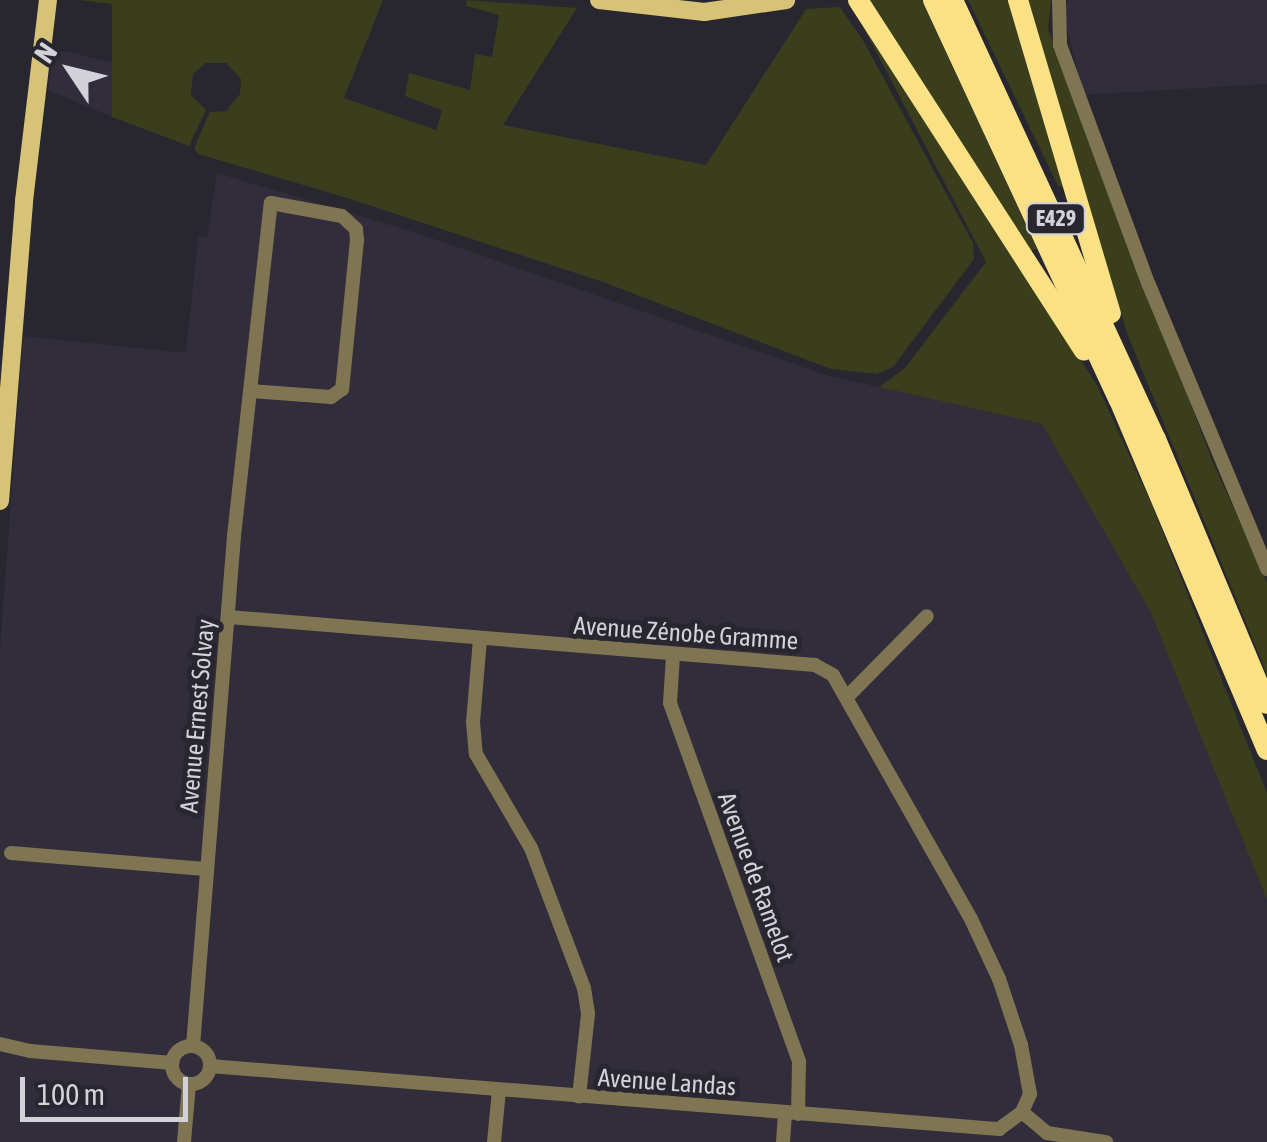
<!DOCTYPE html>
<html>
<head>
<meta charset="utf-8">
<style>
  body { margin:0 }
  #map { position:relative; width:1267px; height:1142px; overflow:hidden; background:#28262f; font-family:"Asap Condensed",sans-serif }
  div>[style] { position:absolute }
  .built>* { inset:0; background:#312d3b }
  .green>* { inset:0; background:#3a3e1d }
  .minor>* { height:14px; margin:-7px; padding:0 7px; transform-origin:7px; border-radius:7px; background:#7f7552 }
  .minor>.ring { margin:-7px; padding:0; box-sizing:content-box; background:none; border:14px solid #7f7552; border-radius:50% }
  .major>* { height:18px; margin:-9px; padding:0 9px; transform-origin:9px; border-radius:9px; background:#d7c377 }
  .highway>* { height:20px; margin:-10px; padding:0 10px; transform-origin:10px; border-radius:10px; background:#fbe185 }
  span { translate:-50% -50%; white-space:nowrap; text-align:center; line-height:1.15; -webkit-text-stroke:10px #28262f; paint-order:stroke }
  .shield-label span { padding:2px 8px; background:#28262f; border:2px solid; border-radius:8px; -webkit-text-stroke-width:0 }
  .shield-label { font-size:22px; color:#d3d2d8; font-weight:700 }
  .street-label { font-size:25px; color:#d3d2d8 }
  .north { position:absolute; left:20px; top:20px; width:100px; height:100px; -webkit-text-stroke:8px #28262f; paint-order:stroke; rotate:305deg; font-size:28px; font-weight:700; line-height:40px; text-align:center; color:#d3d2d8 }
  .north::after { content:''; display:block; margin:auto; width:35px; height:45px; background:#d3d2d8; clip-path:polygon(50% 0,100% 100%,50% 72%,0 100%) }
  .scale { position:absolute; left:20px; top:1077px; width:168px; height:45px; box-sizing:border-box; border:5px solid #d3d2d8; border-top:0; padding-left:12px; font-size:30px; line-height:35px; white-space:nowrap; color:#d3d2d8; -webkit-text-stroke:8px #28262f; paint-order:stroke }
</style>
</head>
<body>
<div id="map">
  <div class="built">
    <div style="clip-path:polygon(1068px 0,1267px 0,1267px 84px,1083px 95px,1064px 16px)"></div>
    <div style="clip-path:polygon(54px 49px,112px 62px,112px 117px,48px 90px)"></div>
    <div style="clip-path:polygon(217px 173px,414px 232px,826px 375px,1042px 424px,1150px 611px,1267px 900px,1267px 1142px,0 1142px,0 650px,23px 336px,186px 353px,198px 237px,207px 237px)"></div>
  </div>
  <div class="green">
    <div style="clip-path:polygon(79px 0,383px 0,344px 98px,436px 130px,442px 110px,405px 96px,409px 73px,470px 90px,475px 54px,492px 57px,499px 15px,466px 6px,467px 0,577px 8px,503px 125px,706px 165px,806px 9px,840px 7px,864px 42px,973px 243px,974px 259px,893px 367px,877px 374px,831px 369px,603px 282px,344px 197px,198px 154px,194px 148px,210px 112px,226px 111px,240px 94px,241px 79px,226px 63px,206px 63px,193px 74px,191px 95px,206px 110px,189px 146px,112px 117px,112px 4px)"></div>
    <div style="clip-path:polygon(867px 0,922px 0,1037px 249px,1029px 251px)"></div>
    <div style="clip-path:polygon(968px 0,1011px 0,1068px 187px,1058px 186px)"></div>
    <div style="clip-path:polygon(1025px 0,1051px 0,1048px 29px,1062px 66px,1212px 460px,1267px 582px,1267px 674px,1128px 336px)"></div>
    <div style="clip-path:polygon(861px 12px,1098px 387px,1152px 505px,1267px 793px,1267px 900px,1150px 611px,1042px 424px,879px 387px,905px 368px,986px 262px,857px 15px)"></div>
  </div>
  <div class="minor">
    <div style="left:1059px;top:0;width:45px;rotate:88.7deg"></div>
    <div style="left:1060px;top:45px;width:256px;rotate:69.7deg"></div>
    <div style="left:1149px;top:285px;width:308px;rotate:67.4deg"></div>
    <div style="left:480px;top:639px;width:83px;rotate:94.8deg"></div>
    <div style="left:473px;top:722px;width:32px;rotate:85deg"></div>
    <div style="left:476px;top:754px;width:109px;rotate:59.7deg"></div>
    <div style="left:531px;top:848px;width:150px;rotate:69.3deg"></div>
    <div style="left:584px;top:988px;width:26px;rotate:81deg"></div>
    <div style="left:588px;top:1014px;width:83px;rotate:96.2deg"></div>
    <div style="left:673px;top:656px;width:47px;rotate:93.7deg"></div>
    <div style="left:670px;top:703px;width:381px;rotate:70.2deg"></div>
    <div style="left:799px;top:1062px;width:52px;rotate:91.1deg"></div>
    <div style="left:848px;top:696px;width:112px;rotate:-45.4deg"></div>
    <div style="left:11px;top:853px;width:195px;rotate:4.7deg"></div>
    <div style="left:0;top:1044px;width:31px;rotate:13deg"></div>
    <div style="left:30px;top:1051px;width:143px;rotate:4.8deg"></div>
    <div style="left:193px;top:1046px;width:512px;rotate:-85.4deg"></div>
    <div style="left:234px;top:536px;width:335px;rotate:-83.7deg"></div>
    <div style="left:271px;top:203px;width:72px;rotate:10.4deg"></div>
    <div style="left:342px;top:216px;width:19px;rotate:43deg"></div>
    <div style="left:356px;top:229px;width:11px;rotate:85deg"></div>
    <div style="left:357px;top:240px;width:150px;rotate:95.7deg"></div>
    <div style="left:342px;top:389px;width:14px;rotate:144deg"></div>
    <div style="left:331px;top:397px;width:79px;rotate:-175.7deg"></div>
    <div class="ring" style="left:172px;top:1046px;width:24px;height:24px"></div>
    <div style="left:210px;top:1066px;width:792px;rotate:4.57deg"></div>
    <div style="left:999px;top:1129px;width:29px;rotate:-36deg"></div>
    <div style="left:1022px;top:1112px;width:20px;rotate:-66deg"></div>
    <div style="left:1030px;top:1094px;width:50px;rotate:-100.4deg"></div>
    <div style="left:1021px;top:1045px;width:70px;rotate:-108.4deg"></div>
    <div style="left:999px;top:979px;width:66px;rotate:-115deg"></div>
    <div style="left:971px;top:919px;width:280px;rotate:-119.5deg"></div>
    <div style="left:833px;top:675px;width:21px;rotate:-151deg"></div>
    <div style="left:815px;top:665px;width:588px;rotate:-175.32deg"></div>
    <div style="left:1022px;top:1112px;width:33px;rotate:40deg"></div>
    <div style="left:1047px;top:1133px;width:60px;rotate:8.7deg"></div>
    <div style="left:184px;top:1142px;width:58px;rotate:-85.1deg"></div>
    <div style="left:494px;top:1142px;width:52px;rotate:-84.5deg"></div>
    <div style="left:783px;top:1142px;width:29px;rotate:-86deg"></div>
  </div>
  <div class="major">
    <div style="left:599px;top:0;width:106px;rotate:6.5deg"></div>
    <div style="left:704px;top:12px;width:83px;rotate:-8.3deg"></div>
    <div style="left:0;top:501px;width:301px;rotate:-85.4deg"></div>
    <div style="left:24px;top:201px;width:202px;rotate:-83.2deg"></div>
  </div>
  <div class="highway">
    <div style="left:858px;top:0;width:417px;rotate:57.2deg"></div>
    <div style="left:933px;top:0;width:441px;rotate:65.1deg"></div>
    <div style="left:1119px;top:400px;width:380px;rotate:67.1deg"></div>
    <div style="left:953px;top:0;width:484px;rotate:65.2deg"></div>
    <div style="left:1156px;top:439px;width:287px;rotate:67.3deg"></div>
    <div style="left:1018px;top:0;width:327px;rotate:73.5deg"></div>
  </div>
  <div class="shield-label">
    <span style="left:1056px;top:219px">E429</span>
  </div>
  <div class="street-label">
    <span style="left:686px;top:633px;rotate:4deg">Avenue Zénobe Gramme</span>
    <span style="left:197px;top:716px;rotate:-85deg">Avenue Ernest Solvay</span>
    <span style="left:756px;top:877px;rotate:70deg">Avenue de Ramelot</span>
    <span style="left:667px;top:1082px;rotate:4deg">Avenue Landas</span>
  </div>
  <div class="north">N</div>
  <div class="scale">100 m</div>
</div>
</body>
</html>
